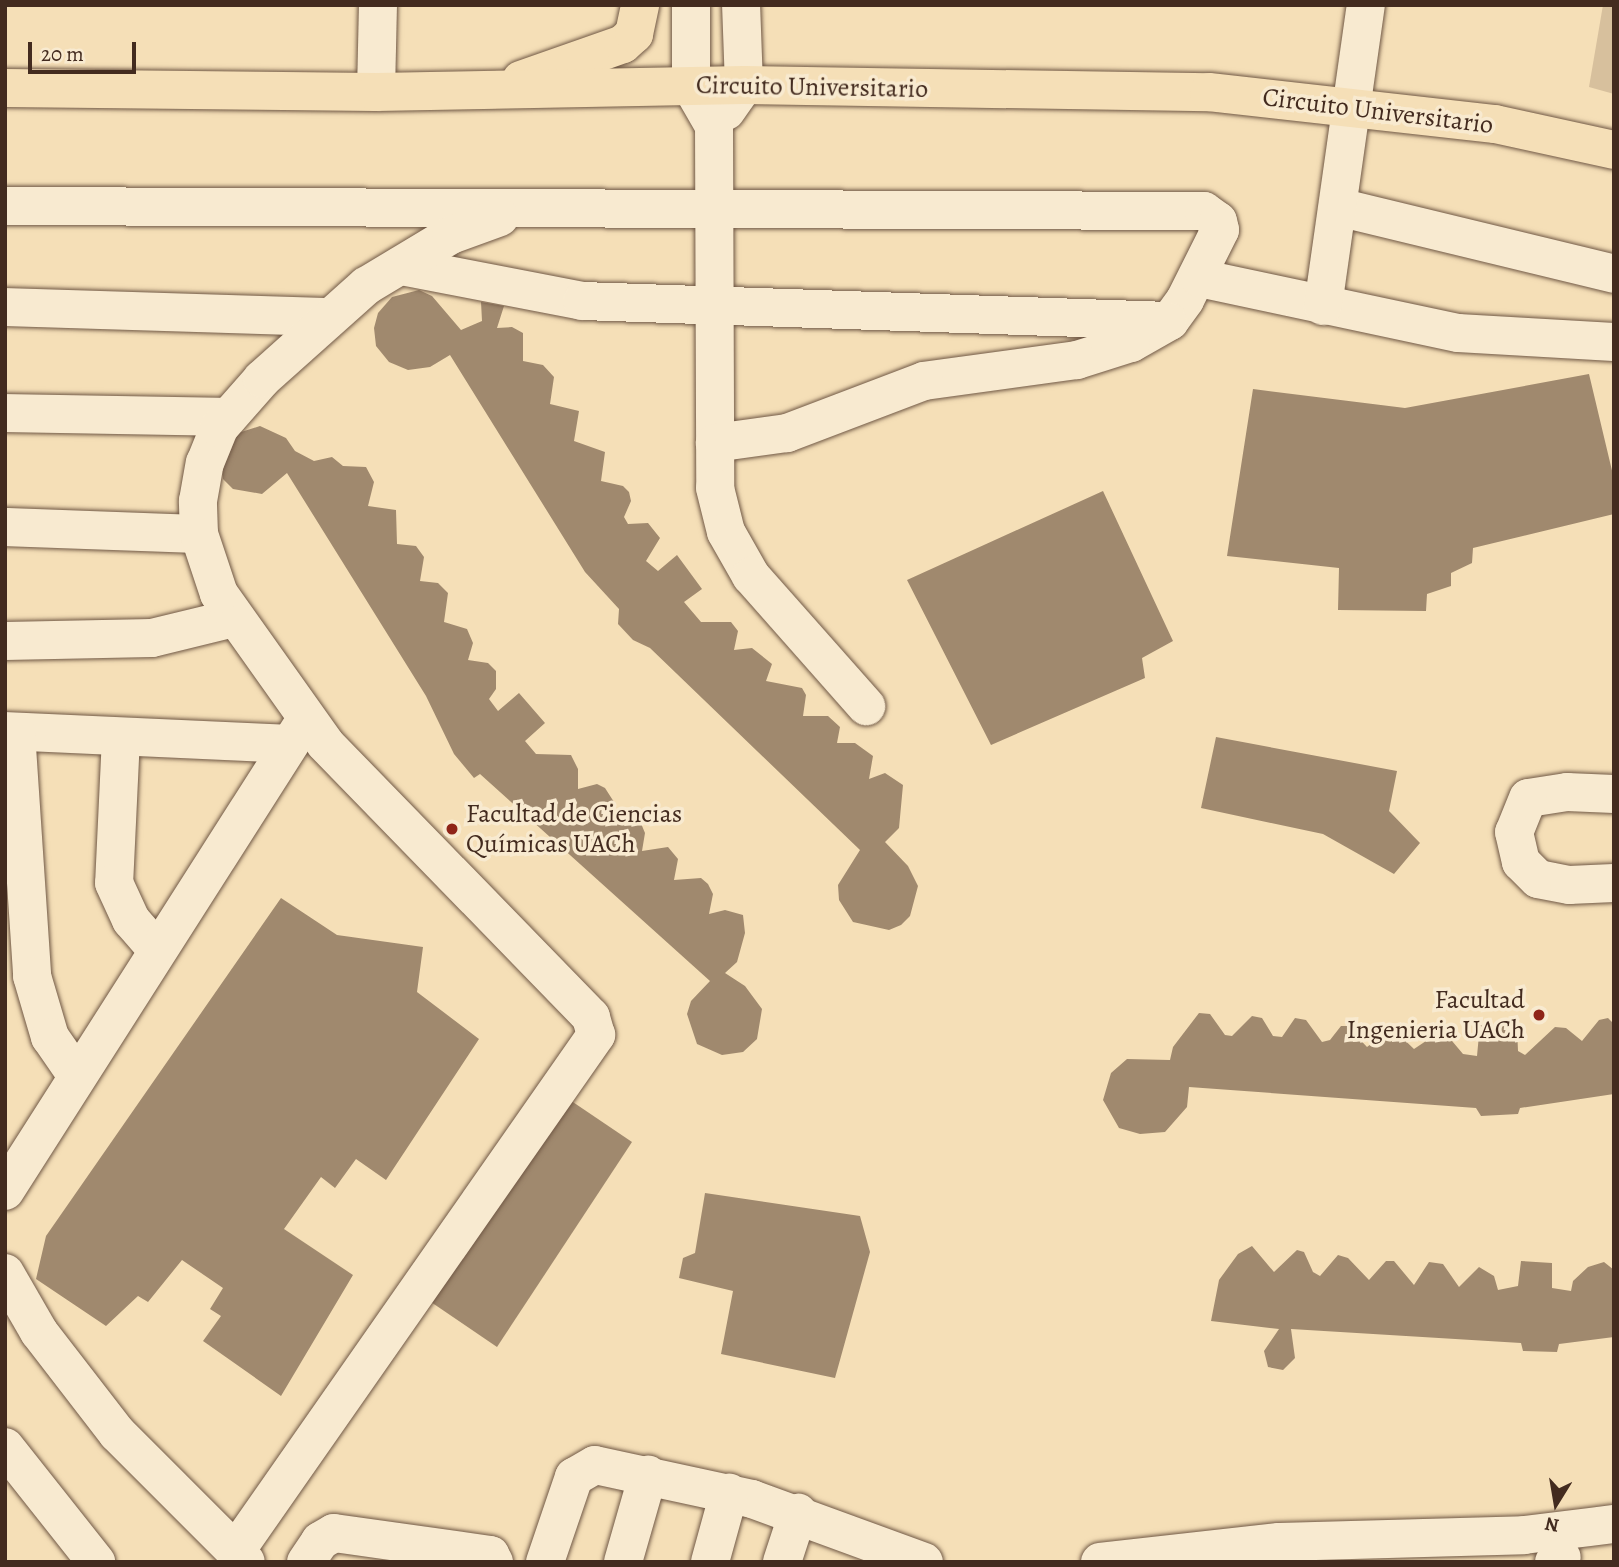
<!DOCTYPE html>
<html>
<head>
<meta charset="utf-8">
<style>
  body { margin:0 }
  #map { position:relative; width:1619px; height:1567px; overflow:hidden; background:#f5dfb7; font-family:Alegreya,serif }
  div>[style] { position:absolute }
  .green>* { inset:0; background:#d7c09d }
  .building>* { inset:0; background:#a0896e }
  .roads { filter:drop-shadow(0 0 2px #705845) drop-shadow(0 0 2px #705845) }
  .minor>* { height:38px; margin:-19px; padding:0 19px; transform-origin:19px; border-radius:19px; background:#f8ead0 }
  .major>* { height:38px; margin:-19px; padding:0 19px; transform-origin:19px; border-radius:19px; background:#f5dfb7 }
  .dots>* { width:19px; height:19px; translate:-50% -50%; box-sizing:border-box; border:4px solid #f8ead0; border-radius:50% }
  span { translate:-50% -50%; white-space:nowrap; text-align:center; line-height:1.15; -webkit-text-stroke:7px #f8ead0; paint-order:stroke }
  .street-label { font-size:26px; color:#432b1f }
  .poi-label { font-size:26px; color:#432b1f }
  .left { translate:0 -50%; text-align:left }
  .right { translate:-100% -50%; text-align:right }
  .frame { position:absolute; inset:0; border:7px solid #432b1f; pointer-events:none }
  .north { position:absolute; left:1521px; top:1469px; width:70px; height:70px; -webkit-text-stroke:5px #f8ead0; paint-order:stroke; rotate:191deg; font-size:19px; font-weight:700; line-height:28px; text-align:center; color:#432b1f }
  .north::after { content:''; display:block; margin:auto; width:24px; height:32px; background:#432b1f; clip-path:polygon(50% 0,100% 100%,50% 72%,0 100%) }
  .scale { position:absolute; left:28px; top:42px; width:108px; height:32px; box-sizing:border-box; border:4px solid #432b1f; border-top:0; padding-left:9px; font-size:21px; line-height:24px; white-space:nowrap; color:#432b1f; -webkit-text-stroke:5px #f8ead0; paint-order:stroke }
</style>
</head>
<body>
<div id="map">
  <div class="green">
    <div style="clip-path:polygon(1603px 5px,1614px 5px,1614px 94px,1589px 87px)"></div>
  </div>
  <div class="building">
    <div style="clip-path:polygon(419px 290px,432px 296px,461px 330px,482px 321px,481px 302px,504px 306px,497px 328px,512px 327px,523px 333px,523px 361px,543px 365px,554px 377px,550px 404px,579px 411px,574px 441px,605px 452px,601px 481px,623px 486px,629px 492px,631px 501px,624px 517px,628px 524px,648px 523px,660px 538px,646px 561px,658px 571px,677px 555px,702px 589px,684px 602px,701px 622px,731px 622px,738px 631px,734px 650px,752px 648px,772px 664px,766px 681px,802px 688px,806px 695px,803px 716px,828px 716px,840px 727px,837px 743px,855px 743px,873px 756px,869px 779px,885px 773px,903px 785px,899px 828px,885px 842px,908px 866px,918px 886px,910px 916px,901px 925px,889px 930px,853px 922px,839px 900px,838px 885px,860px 850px,650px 648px,633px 640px,618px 624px,619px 609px,585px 572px,450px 355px,430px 367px,408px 370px,389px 362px,376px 346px,374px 328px,378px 313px,392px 297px)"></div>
    <div style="clip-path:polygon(1589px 374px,1614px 479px,1614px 514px,1473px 548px,1472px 563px,1451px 573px,1451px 586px,1427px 594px,1426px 611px,1338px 610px,1339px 568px,1227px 556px,1253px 389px,1405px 408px)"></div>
    <div style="clip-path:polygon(260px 426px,286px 438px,295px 451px,314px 461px,332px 457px,343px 466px,366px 467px,374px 482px,368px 506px,396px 510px,397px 544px,416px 546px,424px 557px,420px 581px,438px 583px,448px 593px,444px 622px,467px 629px,473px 643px,468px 660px,488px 663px,496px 671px,496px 689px,489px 699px,498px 711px,519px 693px,545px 723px,525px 741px,536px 754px,571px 755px,578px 769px,578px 789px,597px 784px,605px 788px,614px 802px,610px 816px,625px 813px,640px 821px,645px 833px,642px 851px,668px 847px,678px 859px,674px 880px,701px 878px,708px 884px,713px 894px,709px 914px,725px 910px,743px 915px,745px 933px,737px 962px,725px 973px,745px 986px,762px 1009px,757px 1039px,743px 1052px,722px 1055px,697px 1044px,687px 1014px,691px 1001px,710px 981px,480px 774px,474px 778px,454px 754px,426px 696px,287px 473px,262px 494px,233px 489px,223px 479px,222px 470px,238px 433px)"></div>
    <div style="clip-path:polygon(1103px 491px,1173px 641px,1142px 658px,1145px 678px,991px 745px,907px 580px)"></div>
    <div style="clip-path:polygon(1216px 737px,1397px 771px,1389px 811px,1420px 843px,1394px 874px,1323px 834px,1201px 808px)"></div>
    <div style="clip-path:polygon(281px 898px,337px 935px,423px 947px,417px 992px,479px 1039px,386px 1180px,356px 1159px,335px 1188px,321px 1177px,284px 1229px,353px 1275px,281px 1396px,203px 1341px,221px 1316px,210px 1309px,223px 1288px,182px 1260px,148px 1302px,138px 1296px,106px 1326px,36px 1279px,46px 1236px)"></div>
    <div style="clip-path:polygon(1199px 1013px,1210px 1014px,1225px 1035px,1232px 1036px,1252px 1016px,1262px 1018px,1273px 1036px,1282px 1037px,1295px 1018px,1306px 1020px,1322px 1042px,1330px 1040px,1341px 1026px,1347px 1026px,1367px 1047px,1392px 1028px,1414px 1049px,1438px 1033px,1447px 1035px,1463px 1054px,1477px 1056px,1480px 1024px,1517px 1027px,1518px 1051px,1525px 1055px,1555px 1027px,1566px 1028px,1582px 1041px,1599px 1020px,1608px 1018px,1614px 1024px,1614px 1094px,1520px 1108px,1518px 1114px,1481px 1116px,1476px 1108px,1189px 1087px,1187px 1107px,1165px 1132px,1140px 1134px,1119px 1128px,1103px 1100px,1111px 1073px,1127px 1059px,1170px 1060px,1173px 1047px)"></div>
    <div style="clip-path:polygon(561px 1094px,632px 1142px,497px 1347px,428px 1300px)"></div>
    <div style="clip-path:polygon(705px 1193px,860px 1216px,870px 1252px,835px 1378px,721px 1354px,733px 1291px,679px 1278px,683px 1258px,695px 1253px)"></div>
    <div style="clip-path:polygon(1252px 1246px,1274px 1272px,1297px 1250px,1304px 1252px,1313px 1272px,1320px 1276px,1338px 1255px,1348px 1258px,1369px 1280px,1386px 1261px,1394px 1261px,1414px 1285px,1429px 1262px,1443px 1264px,1459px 1287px,1479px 1267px,1494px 1276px,1498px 1290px,1518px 1286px,1521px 1261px,1552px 1263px,1552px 1288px,1571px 1291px,1573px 1281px,1588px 1267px,1604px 1262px,1614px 1270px,1614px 1337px,1559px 1344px,1557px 1352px,1523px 1351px,1521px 1343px,1291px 1329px,1295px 1358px,1283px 1370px,1268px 1367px,1264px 1351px,1279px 1329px,1211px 1321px,1219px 1280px,1238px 1254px)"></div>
  </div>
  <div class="roads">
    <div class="minor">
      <div style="left:691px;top:5px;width:81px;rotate:90deg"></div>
      <div style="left:691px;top:86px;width:46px;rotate:60.1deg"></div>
      <div style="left:714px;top:126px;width:362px;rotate:89.8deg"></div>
      <div style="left:715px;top:488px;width:45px;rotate:76deg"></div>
      <div style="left:726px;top:532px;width:51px;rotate:60.4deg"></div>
      <div style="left:751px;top:576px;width:174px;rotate:48.5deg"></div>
      <div style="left:376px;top:92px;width:87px;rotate:-88.7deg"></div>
      <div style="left:726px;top:111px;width:32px;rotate:-55deg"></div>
      <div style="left:744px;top:85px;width:80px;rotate:-92.1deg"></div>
      <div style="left:5px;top:206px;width:1199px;rotate:0.24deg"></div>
      <div style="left:1204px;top:211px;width:17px;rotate:36deg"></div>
      <div style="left:1218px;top:221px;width:9px;rotate:77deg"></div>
      <div style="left:1220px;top:230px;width:78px;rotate:116.6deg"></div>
      <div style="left:1185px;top:300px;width:26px;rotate:126deg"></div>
      <div style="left:1170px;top:321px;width:45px;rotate:150.6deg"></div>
      <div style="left:1131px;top:343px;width:57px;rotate:162.5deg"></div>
      <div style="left:1077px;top:360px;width:154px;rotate:172.2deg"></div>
      <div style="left:924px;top:381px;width:147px;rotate:159.2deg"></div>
      <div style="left:787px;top:433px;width:73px;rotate:172.1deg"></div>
      <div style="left:1338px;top:207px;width:284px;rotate:13.6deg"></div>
      <div style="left:401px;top:266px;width:184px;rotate:10.9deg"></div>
      <div style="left:582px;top:301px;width:586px;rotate:1.95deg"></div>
      <div style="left:1199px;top:278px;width:265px;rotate:12deg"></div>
      <div style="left:1458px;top:333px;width:156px;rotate:3.3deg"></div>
      <div style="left:1323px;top:306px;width:304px;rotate:-81.9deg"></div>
      <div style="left:5px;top:307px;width:325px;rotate:1.8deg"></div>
      <div style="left:5px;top:413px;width:223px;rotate:1deg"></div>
      <div style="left:5px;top:527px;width:194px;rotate:2.1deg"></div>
      <div style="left:5px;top:641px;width:147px;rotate:-1.2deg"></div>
      <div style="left:152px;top:638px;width:84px;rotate:-13.7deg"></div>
      <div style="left:5px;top:731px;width:284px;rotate:2.6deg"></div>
      <div style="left:16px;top:732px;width:245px;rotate:86.2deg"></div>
      <div style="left:32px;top:976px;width:64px;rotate:73.6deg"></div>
      <div style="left:50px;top:1037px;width:47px;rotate:55.3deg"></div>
      <div style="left:121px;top:737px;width:146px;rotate:92.7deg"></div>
      <div style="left:114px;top:883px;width:41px;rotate:65.3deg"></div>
      <div style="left:131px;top:920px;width:40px;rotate:49deg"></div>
      <div style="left:1614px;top:794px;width:47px;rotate:-177.6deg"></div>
      <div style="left:1567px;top:792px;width:39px;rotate:171deg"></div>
      <div style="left:1528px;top:798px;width:37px;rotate:112deg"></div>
      <div style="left:1514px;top:832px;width:31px;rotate:77deg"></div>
      <div style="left:1521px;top:862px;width:24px;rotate:45deg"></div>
      <div style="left:1538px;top:879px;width:32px;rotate:11deg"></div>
      <div style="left:1569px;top:885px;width:45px;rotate:-2.5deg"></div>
      <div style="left:5px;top:1191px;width:560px;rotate:-57.47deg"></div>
      <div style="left:5px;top:1273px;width:68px;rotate:60deg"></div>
      <div style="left:39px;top:1332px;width:128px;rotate:52.3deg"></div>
      <div style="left:117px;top:1433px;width:182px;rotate:45deg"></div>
      <div style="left:5px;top:1447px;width:147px;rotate:51.6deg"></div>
      <div style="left:235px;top:1552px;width:631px;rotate:-55.07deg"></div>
      <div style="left:596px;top:1035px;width:19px;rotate:-106deg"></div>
      <div style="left:591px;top:1017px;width:382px;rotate:-134.2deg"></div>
      <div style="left:325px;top:743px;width:183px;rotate:-125.4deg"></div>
      <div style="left:219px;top:594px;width:63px;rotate:-108.4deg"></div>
      <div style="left:199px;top:534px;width:33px;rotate:-92deg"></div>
      <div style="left:198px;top:501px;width:39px;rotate:-80deg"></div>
      <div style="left:205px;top:463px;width:38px;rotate:-68deg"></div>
      <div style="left:219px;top:428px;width:65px;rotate:-48.7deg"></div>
      <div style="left:262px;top:379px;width:140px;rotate:-41.8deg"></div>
      <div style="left:366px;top:286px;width:99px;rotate:-31deg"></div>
      <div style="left:451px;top:235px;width:52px;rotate:-20.2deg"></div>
      <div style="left:306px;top:1562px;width:25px;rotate:-56deg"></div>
      <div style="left:320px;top:1541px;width:16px;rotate:-30deg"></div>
      <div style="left:334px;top:1533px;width:158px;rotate:8deg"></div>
      <div style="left:490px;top:1555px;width:8px;rotate:60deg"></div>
      <div style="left:545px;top:1562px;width:90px;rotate:-71.2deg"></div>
      <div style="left:574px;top:1477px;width:24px;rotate:-30deg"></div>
      <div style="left:595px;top:1465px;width:161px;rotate:12.2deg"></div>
      <div style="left:752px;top:1499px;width:183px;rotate:20.1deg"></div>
      <div style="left:623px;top:1562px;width:91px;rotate:-74deg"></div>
      <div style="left:710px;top:1562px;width:72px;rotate:-74.6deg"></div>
      <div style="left:782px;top:1562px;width:52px;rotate:-71.9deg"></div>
      <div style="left:1100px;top:1562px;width:180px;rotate:-6.4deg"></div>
      <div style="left:1279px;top:1542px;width:245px;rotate:-1.6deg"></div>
      <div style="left:1524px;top:1535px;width:91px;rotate:-7deg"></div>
      <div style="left:1554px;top:1562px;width:9px;rotate:-32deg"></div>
    </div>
    <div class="major">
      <div style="left:521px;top:80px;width:108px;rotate:-19.4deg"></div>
      <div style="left:623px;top:44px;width:15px;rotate:-42deg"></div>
      <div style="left:634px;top:34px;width:30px;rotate:-78deg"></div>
      <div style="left:5px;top:88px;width:371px;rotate:0.6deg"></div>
      <div style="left:376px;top:92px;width:368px;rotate:-1.1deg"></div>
      <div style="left:744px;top:85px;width:465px;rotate:0.9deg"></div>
      <div style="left:1209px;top:92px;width:288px;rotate:6.4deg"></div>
      <div style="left:1495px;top:124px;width:122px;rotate:12.3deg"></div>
    </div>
  </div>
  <div class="dots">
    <div style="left:452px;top:829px;background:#8f2418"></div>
    <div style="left:1539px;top:1015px;background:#8f2418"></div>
  </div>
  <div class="street-label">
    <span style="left:812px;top:87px;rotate:1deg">Circuito Universitario</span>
    <span style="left:1378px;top:111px;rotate:7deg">Circuito Universitario</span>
  </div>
  <div class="poi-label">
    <span class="left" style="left:466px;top:829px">Facultad de Ciencias<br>Químicas UACh</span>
    <span class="right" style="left:1525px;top:1015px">Facultad<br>Ingenieria UACh</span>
  </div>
  <div class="frame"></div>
  <div class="north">N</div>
  <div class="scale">20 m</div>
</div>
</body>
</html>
